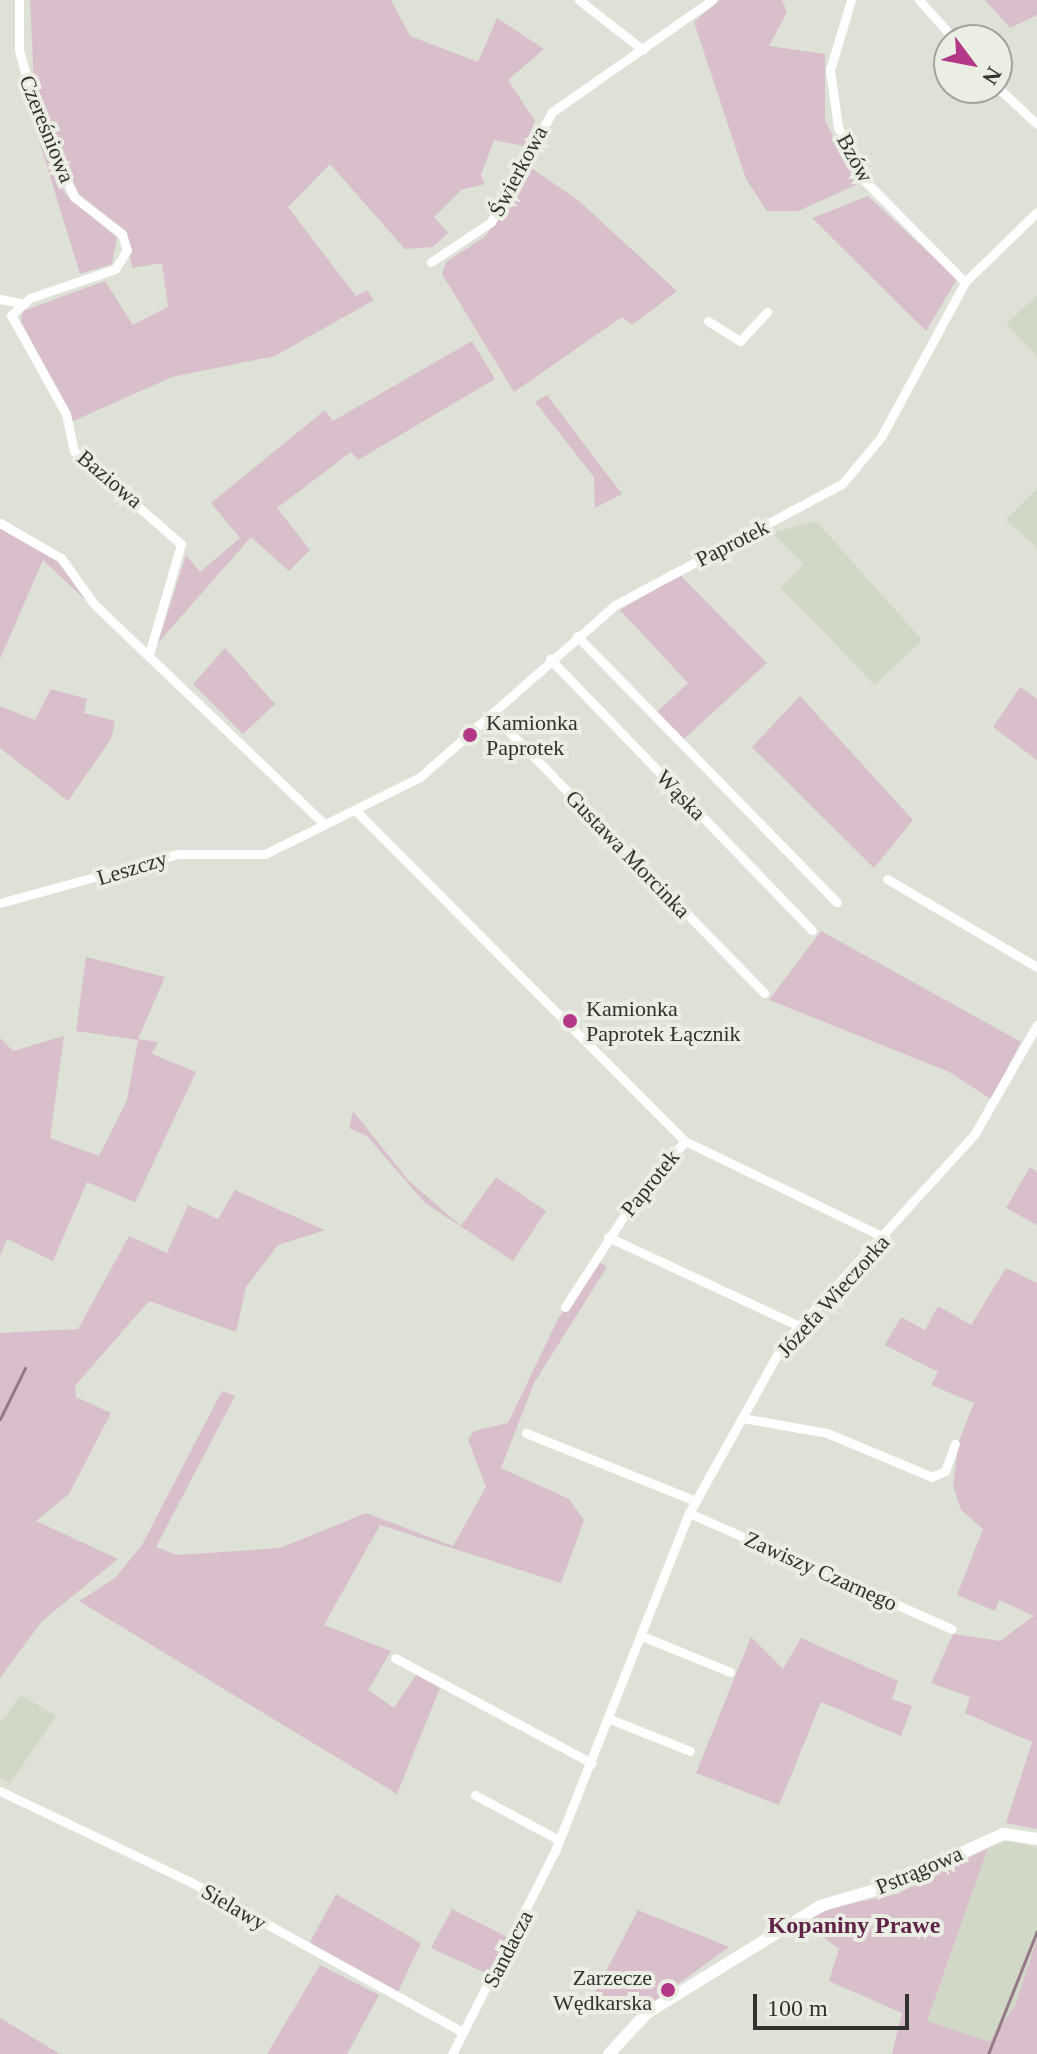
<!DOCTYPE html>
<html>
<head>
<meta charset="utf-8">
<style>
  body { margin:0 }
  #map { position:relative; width:1037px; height:2054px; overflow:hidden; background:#dee1d6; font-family:"Times New Roman",serif }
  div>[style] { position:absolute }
  .built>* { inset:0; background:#d2d8c6 }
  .green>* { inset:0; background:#d9becc }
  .stream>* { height:3px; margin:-1.5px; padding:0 1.5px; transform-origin:1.5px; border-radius:1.5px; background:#967a89 }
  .street>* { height:9px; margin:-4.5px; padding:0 4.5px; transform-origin:4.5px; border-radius:4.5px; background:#fff }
  .secondary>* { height:12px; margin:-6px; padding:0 6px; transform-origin:6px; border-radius:6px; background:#fff }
  .dots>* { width:22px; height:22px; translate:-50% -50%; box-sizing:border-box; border:4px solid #ebeee3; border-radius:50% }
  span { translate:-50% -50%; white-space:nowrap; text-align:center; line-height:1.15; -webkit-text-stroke:8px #ebeee3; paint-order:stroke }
  .street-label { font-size:22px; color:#32332f }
  .poi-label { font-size:22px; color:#32332f }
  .left { translate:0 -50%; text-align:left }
  .right { translate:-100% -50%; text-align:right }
  .neighbourhood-label { font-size:24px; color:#602349; font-weight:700 }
  .north { position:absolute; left:933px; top:24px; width:80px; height:80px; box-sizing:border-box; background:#ebeee3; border:2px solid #a1a39b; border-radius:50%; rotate:122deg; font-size:22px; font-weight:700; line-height:32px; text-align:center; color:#32332f }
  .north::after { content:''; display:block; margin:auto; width:28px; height:36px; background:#b43888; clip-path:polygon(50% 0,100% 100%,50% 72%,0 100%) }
  .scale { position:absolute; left:753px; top:1994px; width:156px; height:36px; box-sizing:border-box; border:4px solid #32332f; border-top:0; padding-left:10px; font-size:24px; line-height:28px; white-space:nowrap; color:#32332f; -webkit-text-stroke:6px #ebeee3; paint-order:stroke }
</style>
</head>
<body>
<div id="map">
  <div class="built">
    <div style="clip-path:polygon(1037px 296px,1037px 356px,1006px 324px)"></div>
    <div style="clip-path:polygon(1037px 488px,1037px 548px,1006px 520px)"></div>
    <div style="clip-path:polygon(816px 521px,922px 640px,875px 685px,780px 587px,804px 565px,772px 533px)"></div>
    <div style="clip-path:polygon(21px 1695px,56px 1716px,10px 1784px,0 1778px,0 1723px)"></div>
    <div style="clip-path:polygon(1011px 1840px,1037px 1848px,1037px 1939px,1015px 2006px,989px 2043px,927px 2021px,988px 1848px)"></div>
  </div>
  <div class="green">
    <div style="clip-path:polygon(30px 0,391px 0,410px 36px,478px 62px,497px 18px,544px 49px,508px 80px,535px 121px,524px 146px,494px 140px,481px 175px,485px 184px,461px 190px,434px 217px,448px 233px,433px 247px,405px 249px,330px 164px,288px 207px,356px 296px,367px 290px,374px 300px,275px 356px,172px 377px,73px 421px,21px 321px,23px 311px,105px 281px,133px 325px,168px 307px,162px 263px,132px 268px,126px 231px,79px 194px,47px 123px,34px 85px)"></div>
    <div style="clip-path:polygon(720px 0,782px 0,787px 12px,769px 46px,825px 54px,825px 121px,858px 184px,798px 211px,767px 211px,746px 179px,694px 22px)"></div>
    <div style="clip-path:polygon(985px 0,1037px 0,1037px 15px,1010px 28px)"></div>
    <div style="clip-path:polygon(28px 104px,65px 194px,117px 238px,112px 264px,80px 274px)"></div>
    <div style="clip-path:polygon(530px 167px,579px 201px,677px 291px,632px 325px,622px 317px,514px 392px,442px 274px,446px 262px,486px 236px)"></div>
    <div style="clip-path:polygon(868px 196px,957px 279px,926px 331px,812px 218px)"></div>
    <div style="clip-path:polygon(472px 341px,495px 379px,358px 460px,351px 452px,277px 508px,310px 550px,289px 571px,251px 537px,158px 643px,186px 555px,200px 572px,240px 538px,211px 503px,325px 410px,333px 421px)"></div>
    <div style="clip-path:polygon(547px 395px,622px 494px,595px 508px,594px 477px,535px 402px)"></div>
    <div style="clip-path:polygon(0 526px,51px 553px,92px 606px,43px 560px,0 659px)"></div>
    <div style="clip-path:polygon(680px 575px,767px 663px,684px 739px,657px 712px,688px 683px,620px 610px)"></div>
    <div style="clip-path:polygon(225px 648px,275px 704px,243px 734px,193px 684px)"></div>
    <div style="clip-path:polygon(1020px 687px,1037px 699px,1037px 760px,993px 727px)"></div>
    <div style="clip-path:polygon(51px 689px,87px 699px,84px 713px,115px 721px,111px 739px,68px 801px,0 748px,0 706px,35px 720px)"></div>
    <div style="clip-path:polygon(800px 696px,913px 820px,874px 868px,752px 747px)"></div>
    <div style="clip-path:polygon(821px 931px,1021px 1042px,991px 1099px,949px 1072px,769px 1000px)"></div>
    <div style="clip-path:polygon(86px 957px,165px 977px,138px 1039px,158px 1042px,152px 1054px,196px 1072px,135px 1202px,87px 1182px,53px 1261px,7px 1239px,0 1256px,0 1038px,13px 1051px,64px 1036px,50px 1138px,99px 1156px,127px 1100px,138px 1040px,76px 1031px)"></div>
    <div style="clip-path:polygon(353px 1111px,409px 1181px,461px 1226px,496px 1177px,546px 1211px,513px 1261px,425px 1203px,367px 1136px,349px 1128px)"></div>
    <div style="clip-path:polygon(1030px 1167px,1037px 1172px,1037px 1225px,1006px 1208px)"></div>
    <div style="clip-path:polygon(235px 1190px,325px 1230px,278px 1245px,246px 1287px,236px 1332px,149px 1301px,75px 1386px,76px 1397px,111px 1413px,69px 1494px,36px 1521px,118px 1559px,42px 1621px,0 1678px,0 1333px,78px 1329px,129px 1236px,167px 1253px,188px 1205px,218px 1219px)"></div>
    <div style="clip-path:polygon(598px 1261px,607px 1267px,534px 1383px,501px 1468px,569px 1499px,584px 1520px,561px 1583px,380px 1525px,324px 1625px,391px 1651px,368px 1690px,394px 1708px,416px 1675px,440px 1688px,397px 1794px,79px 1601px,115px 1578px,142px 1545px,222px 1391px,235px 1396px,156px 1547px,177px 1555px,280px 1548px,366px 1513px,453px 1546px,486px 1487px,468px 1440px,474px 1431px,508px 1423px,558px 1319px)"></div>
    <div style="clip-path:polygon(1006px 1268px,1037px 1283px,1037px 1829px,1006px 1823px,1032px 1742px,965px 1713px,970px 1697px,931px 1683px,953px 1634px,1000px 1641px,1034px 1616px,999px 1600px,995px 1611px,957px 1595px,983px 1529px,961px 1510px,953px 1486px,959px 1441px,974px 1403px,931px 1385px,938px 1372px,885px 1345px,901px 1317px,925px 1330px,938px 1306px,971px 1325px)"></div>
    <div style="clip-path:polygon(751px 1637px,783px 1669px,801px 1638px,898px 1681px,892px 1699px,912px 1706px,901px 1736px,821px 1702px,779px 1805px,696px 1773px)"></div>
    <div style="clip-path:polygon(988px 1848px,927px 2021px,989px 2042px,1015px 2006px,1037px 1939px,1037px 2054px,892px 2054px,902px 2013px,829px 1981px,839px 1949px,811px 1928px,791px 1928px,834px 1907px,897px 1894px)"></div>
    <div style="clip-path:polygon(336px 1894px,421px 1943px,397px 1994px,308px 1946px)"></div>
    <div style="clip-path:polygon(452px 1909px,509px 1938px,490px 1975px,431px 1948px)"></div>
    <div style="clip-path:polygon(638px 1910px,729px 1947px,635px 2015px,592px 1998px)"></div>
    <div style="clip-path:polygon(320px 1965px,379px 1995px,347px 2054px,267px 2054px)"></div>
    <div style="clip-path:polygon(0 2018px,60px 2054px,0 2054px)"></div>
  </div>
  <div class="stream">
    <div style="left:0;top:1419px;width:57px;rotate:-63.9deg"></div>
    <div style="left:988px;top:2054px;width:132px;rotate:-68.3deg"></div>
  </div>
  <div class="street">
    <div style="left:19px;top:0;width:50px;rotate:90deg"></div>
    <div style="left:19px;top:50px;width:64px;rotate:74.7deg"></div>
    <div style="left:36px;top:112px;width:93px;rotate:65.9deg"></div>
    <div style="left:74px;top:197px;width:61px;rotate:37.6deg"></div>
    <div style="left:122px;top:234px;width:17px;rotate:73deg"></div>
    <div style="left:127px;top:250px;width:22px;rotate:122deg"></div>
    <div style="left:115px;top:269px;width:90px;rotate:161.2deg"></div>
    <div style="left:30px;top:298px;width:25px;rotate:138deg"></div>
    <div style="left:11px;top:315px;width:113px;rotate:60.9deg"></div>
    <div style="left:66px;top:414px;width:38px;rotate:78deg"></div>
    <div style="left:74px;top:451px;width:142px;rotate:41deg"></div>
    <div style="left:181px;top:544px;width:115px;rotate:106.2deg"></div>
    <div style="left:579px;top:0;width:81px;rotate:38deg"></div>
    <div style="left:851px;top:0;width:73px;rotate:106.7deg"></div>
    <div style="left:830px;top:70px;width:58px;rotate:82deg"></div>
    <div style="left:838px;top:127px;width:58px;rotate:64.3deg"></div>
    <div style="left:863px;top:179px;width:145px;rotate:45.3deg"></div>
    <div style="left:919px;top:0;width:54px;rotate:48deg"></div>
    <div style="left:997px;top:87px;width:54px;rotate:42.8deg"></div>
    <div style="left:431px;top:262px;width:72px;rotate:-33.7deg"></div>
    <div style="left:491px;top:222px;width:126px;rotate:-61deg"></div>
    <div style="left:552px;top:112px;width:195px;rotate:-35deg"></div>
    <div style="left:0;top:299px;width:20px;rotate:11deg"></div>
    <div style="left:708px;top:321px;width:38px;rotate:32deg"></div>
    <div style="left:740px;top:341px;width:40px;rotate:-47deg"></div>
    <div style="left:0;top:523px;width:70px;rotate:29.8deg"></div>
    <div style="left:61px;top:558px;width:57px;rotate:54.3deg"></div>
    <div style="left:94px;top:604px;width:318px;rotate:43.7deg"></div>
    <div style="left:577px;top:636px;width:372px;rotate:45.7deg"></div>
    <div style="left:550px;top:659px;width:377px;rotate:46deg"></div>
    <div style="left:492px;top:714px;width:390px;rotate:45.7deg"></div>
    <div style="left:356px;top:811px;width:466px;rotate:45.1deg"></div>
    <div style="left:685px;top:1141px;width:223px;rotate:25.8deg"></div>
    <div style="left:887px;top:879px;width:174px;rotate:30.4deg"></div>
    <div style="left:0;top:903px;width:185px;rotate:-15.4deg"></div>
    <div style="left:178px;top:854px;width:87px"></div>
    <div style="left:265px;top:854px;width:173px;rotate:-26.4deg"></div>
    <div style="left:420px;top:777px;width:260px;rotate:-41.4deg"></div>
    <div style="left:615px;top:605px;width:257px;rotate:-28.1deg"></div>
    <div style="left:842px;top:484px;width:61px;rotate:-50.3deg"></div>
    <div style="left:881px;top:437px;width:176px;rotate:-61.5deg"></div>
    <div style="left:965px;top:282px;width:100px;rotate:-44.2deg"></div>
    <div style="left:608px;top:1237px;width:213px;rotate:25deg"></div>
    <div style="left:565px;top:1307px;width:118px;rotate:-57.1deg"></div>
    <div style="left:629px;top:1208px;width:87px;rotate:-50.1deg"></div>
    <div style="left:742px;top:1418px;width:86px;rotate:10deg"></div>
    <div style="left:827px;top:1433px;width:114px;rotate:22.7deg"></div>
    <div style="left:932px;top:1477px;width:14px;rotate:-25deg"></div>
    <div style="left:945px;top:1471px;width:29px;rotate:-70deg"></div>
    <div style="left:526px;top:1433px;width:183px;rotate:21.8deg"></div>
    <div style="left:689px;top:1513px;width:287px;rotate:23.8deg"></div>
    <div style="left:642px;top:1636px;width:95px;rotate:22.2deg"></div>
    <div style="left:395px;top:1658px;width:223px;rotate:28.1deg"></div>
    <div style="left:610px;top:1719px;width:86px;rotate:21.8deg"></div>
    <div style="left:0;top:1791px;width:209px;rotate:25.5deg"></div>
    <div style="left:189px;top:1881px;width:312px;rotate:28.9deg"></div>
    <div style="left:475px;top:1795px;width:95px;rotate:28.2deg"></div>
    <div style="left:452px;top:2054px;width:228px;rotate:-63.1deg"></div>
    <div style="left:555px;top:1851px;width:364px;rotate:-68.4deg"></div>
    <div style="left:689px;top:1513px;width:193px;rotate:-60.9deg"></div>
    <div style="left:783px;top:1344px;width:283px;rotate:-47.6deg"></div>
    <div style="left:974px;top:1135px;width:127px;rotate:-60.2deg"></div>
  </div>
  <div class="secondary">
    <div style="left:609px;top:2054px;width:56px;rotate:-47.2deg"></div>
    <div style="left:647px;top:2013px;width:203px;rotate:-31.7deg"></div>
    <div style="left:820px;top:1906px;width:75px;rotate:-16.3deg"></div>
    <div style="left:892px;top:1885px;width:122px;rotate:-24.7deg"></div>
    <div style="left:1003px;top:1834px;width:34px;rotate:8deg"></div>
  </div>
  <div class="dots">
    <div style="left:470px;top:735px;background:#b43888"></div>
    <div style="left:570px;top:1021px;background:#b43888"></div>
    <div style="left:668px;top:1990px;background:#b43888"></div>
  </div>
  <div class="street-label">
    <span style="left:47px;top:129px;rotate:68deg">Czereśniowa</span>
    <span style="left:855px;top:158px;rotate:61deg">Bzów</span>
    <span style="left:518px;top:171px;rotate:-62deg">Świerkowa</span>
    <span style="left:110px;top:479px;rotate:40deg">Baziowa</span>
    <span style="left:732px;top:543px;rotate:-27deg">Paprotek</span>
    <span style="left:681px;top:795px;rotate:46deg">Wąska</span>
    <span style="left:628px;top:854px;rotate:46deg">Gustawa Morcinka</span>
    <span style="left:132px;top:868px;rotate:-17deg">Leszczy</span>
    <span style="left:650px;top:1183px;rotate:-51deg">Paprotek</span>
    <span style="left:833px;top:1296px;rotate:-48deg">Józefa Wieczorka</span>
    <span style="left:821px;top:1571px;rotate:24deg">Zawiszy Czarnego</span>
    <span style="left:919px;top:1870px;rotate:-23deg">Pstrągowa</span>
    <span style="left:234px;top:1907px;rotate:30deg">Sielawy</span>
    <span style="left:508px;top:1949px;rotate:-63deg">Sandacza</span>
  </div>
  <div class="poi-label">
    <span class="left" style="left:486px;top:735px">Kamionka<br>Paprotek</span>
    <span class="left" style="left:586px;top:1021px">Kamionka<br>Paprotek Łącznik</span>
    <span class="right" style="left:652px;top:1990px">Zarzecze<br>Wędkarska</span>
  </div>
  <div class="neighbourhood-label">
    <span style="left:854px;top:1926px">Kopaniny Prawe</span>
  </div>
  <div class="north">N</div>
  <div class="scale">100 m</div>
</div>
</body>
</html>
